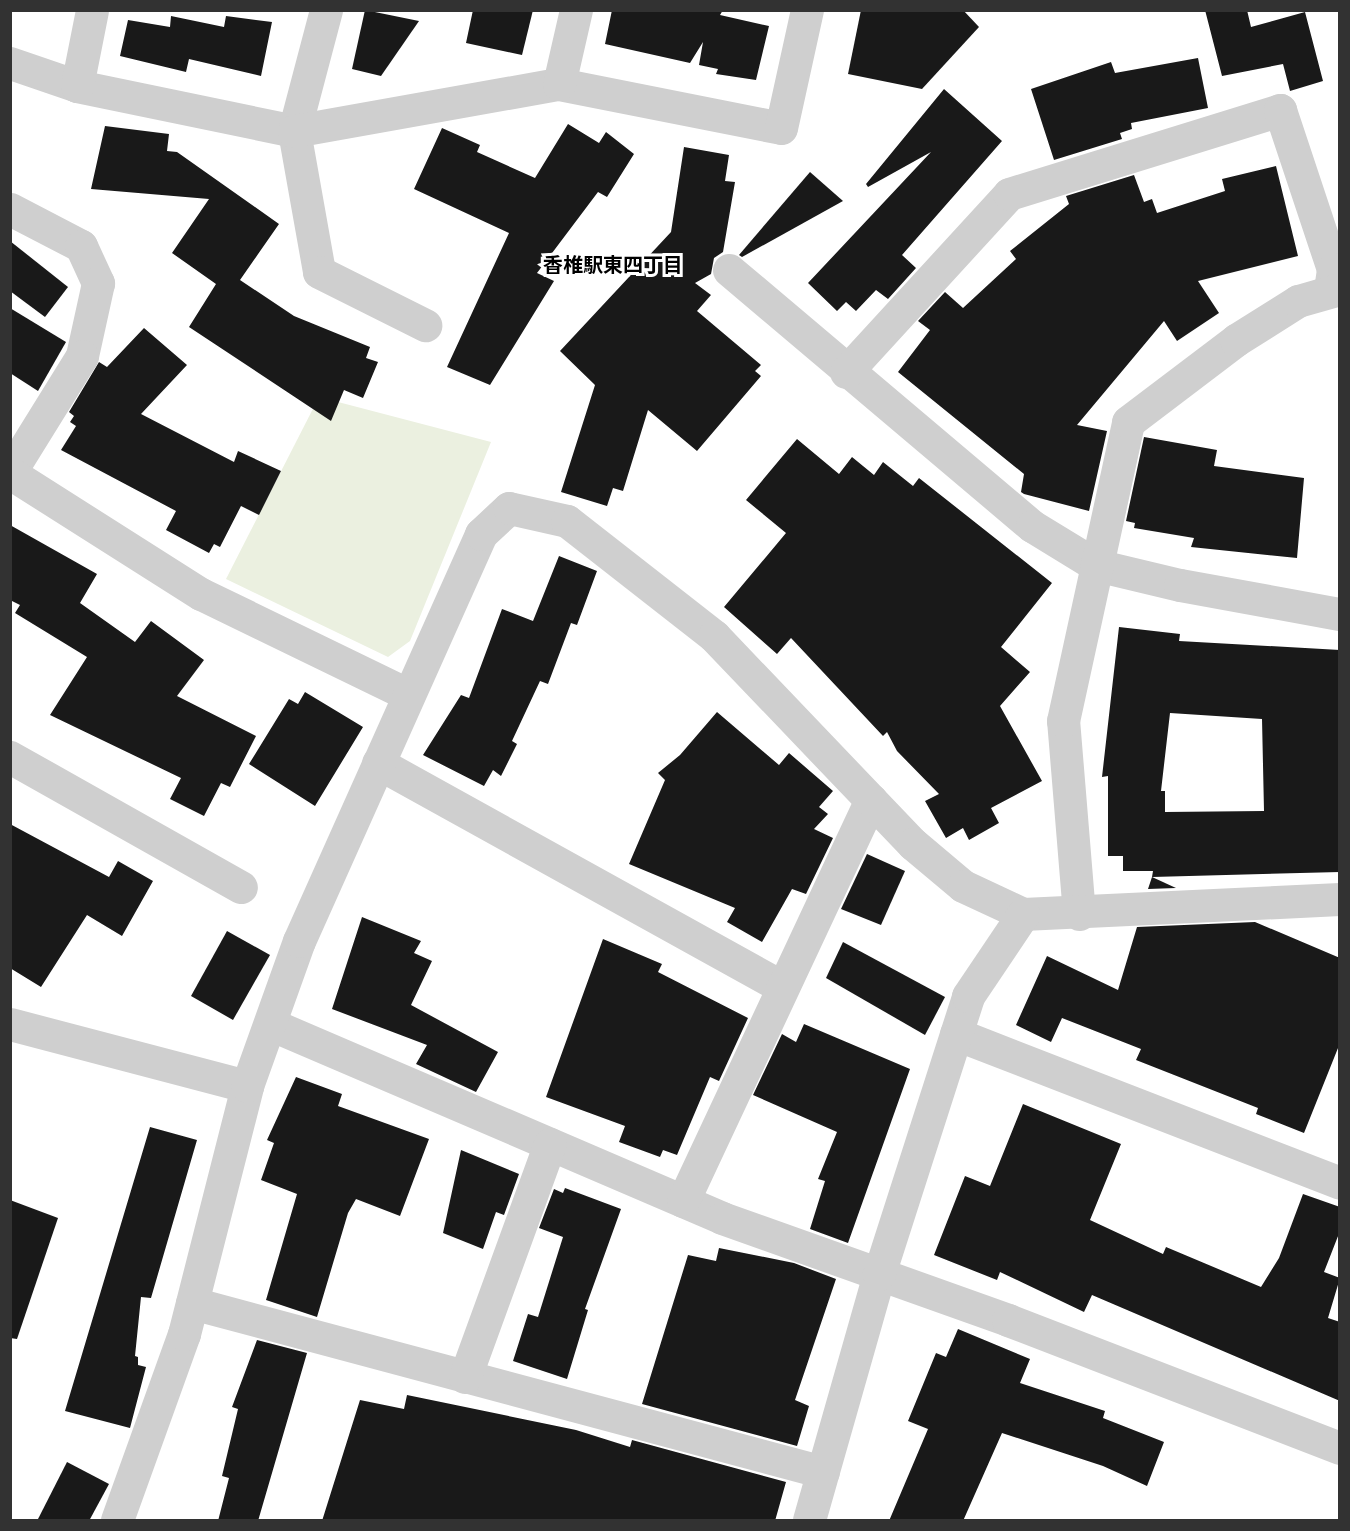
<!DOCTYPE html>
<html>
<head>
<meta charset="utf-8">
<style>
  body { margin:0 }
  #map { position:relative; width:1350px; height:1531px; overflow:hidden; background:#fff; font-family:Montserrat,"Noto Sans JP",sans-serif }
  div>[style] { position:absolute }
  .green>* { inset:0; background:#ebf0e0 }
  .building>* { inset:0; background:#191919 }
  .minor>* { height:33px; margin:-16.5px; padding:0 16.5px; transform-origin:16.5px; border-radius:16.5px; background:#cfcfcf }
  span { translate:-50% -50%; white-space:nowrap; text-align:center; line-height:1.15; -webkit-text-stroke:6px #fff; paint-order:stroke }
  .neighbourhood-label { font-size:20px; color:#000; font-weight:700 }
  .frame { position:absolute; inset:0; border:12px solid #323232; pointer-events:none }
</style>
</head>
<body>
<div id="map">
  <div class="green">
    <div style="clip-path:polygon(319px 397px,491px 442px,410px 641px,388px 657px,226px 579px)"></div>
  </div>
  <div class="building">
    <div style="clip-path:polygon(365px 10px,419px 21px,381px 76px,352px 69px)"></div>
    <div style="clip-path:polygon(473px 10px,533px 10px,522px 55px,466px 43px)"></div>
    <div style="clip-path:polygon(612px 10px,723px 10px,720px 15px,769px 26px,756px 80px,716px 74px,718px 69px,699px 65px,703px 42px,690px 63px,605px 44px)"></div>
    <div style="clip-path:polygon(861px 10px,963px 10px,979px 27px,922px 89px,848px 74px)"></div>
    <div style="clip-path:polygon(1205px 10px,1247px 10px,1251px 27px,1305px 12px,1323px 81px,1290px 91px,1283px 64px,1222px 76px)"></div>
    <div style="clip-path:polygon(171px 16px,224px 27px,226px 16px,272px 22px,261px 76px,189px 59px,186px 72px,120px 56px,128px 20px,170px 27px)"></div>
    <div style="clip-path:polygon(1198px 58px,1208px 108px,1131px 123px,1132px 129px,1120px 133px,1122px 139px,1054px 160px,1031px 89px,1111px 62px,1115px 73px)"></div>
    <div style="clip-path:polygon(944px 89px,1002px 141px,902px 255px,916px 268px,888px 299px,876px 290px,856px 311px,846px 302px,837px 311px,808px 283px,931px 152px,868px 187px,866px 184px)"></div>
    <div style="clip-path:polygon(568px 124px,599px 143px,606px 132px,634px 154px,607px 197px,598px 192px,537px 273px,554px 281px,490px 385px,447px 367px,509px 233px,414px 189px,442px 128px,480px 145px,477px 152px,535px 178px)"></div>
    <div style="clip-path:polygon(105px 126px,169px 134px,167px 151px,177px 152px,279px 224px,240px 280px,294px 316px,370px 347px,366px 358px,378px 362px,363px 398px,344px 390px,331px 421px,189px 327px,216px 284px,172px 253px,209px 199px,91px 189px)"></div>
    <div style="clip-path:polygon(684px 147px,729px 155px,725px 181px,735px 182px,723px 252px,714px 258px,711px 274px,695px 283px,711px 295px,697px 311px,761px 365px,755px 371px,761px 376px,697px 451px,648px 410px,623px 491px,613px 488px,607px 506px,561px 492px,595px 385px,560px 351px,671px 232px)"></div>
    <div style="clip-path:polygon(1276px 166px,1298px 256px,1198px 281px,1219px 313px,1177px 341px,1164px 321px,1077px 425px,1107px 431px,1089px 511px,1024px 494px,1021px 492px,1024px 474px,898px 372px,930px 330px,918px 321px,945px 292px,963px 308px,1016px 259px,1010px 251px,1069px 204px,1066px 196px,1134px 175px,1144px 202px,1152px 199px,1157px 213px,1225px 191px,1222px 179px)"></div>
    <div style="clip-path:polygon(810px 172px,843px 201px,742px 257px,739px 255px)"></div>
    <div style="clip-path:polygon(10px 241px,68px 287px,45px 317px,10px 291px)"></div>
    <div style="clip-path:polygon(10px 308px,66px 342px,38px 391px,10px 373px)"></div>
    <div style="clip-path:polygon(144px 328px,187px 365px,141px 414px,234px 462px,238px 451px,281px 471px,259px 515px,241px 506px,220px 547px,214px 544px,209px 553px,166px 530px,176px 511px,61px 450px,76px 426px,70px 422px,74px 416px,69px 412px,99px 362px,107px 367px)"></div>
    <div style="clip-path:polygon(1144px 437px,1217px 450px,1214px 466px,1304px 478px,1297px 558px,1191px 547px,1194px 538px,1134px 528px,1135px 523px,1126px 521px)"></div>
    <div style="clip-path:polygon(797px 439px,839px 474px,852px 457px,874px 475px,883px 462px,913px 486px,919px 478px,1052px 583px,1001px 647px,1030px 672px,1000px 706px,1042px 781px,991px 808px,999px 823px,969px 840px,963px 828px,946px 838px,925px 801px,939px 794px,897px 751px,887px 732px,883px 736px,791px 638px,777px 654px,724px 607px,786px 533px,746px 500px)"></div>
    <div style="clip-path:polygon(10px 525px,97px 574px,80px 603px,135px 642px,151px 621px,204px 660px,177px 696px,256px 736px,230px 787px,221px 783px,204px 816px,170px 799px,181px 778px,50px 715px,87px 657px,15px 613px,20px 605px,10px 600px)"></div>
    <div style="clip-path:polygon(559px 556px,597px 571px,577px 625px,571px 623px,548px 684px,540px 681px,512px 741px,517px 744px,501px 776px,493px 770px,484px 786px,423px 755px,461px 695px,469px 698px,502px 609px,533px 621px)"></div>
    <div style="clip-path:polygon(evenodd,1119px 627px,1180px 634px,1179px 641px,1340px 650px,1340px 872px,1152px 877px,1153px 871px,1123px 871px,1123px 856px,1108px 856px,1108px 776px,1102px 777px,1119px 627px,1170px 713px,1262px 719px,1264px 811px,1165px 812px,1165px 791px,1161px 791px,1170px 713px)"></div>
    <div style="clip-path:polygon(305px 692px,363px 727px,315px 806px,249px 764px,289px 699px,298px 704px)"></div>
    <div style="clip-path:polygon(717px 712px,779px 765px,789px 753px,833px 791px,819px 807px,828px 814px,814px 829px,833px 838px,806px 894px,792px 889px,762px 942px,727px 922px,735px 908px,629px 864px,665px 780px,658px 773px,680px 755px)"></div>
    <div style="clip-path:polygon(10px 824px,109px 877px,118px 861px,153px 881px,122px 936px,87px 915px,41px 987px,10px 968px)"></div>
    <div style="clip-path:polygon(867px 854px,905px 871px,881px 925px,841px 909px)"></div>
    <div style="clip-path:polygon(1152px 877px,1176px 888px,1148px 889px)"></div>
    <div style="clip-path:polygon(362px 917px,421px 941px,414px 953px,432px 961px,411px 1005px,498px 1052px,476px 1092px,416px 1064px,427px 1045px,332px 1009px)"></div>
    <div style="clip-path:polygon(1255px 922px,1340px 958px,1340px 1043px,1304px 1133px,1256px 1114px,1258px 1108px,1136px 1060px,1141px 1049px,1062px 1018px,1051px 1042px,1016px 1025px,1047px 956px,1118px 990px,1137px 927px)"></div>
    <div style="clip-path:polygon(227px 931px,270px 955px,233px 1020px,191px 996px)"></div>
    <div style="clip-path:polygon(603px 939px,662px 964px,658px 972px,748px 1018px,719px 1081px,710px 1077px,677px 1155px,663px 1150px,660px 1157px,619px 1142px,625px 1126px,546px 1097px)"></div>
    <div style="clip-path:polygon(843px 942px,945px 997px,925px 1035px,826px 978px)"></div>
    <div style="clip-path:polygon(804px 1024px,910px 1069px,848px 1243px,810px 1229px,825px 1181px,818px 1179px,837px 1132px,753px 1095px,782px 1034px,796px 1042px)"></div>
    <div style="clip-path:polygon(296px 1077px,342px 1094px,338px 1106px,429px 1139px,400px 1216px,356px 1199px,348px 1213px,317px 1317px,266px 1300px,297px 1194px,261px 1180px,274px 1143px,267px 1140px)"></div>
    <div style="clip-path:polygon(1023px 1104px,1121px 1144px,1090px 1220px,1163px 1254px,1166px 1247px,1261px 1287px,1279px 1258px,1303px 1194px,1340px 1207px,1340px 1231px,1324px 1272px,1340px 1278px,1328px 1318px,1340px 1322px,1340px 1401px,1092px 1295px,1084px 1312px,1000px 1272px,997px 1280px,934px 1255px,965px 1176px,990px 1186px)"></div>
    <div style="clip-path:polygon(150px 1127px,197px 1140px,151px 1298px,141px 1297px,135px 1356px,138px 1357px,138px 1365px,146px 1367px,130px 1428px,65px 1411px)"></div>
    <div style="clip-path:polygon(461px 1150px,519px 1174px,504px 1215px,496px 1212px,483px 1249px,443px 1233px)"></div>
    <div style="clip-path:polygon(565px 1188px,621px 1209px,585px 1309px,588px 1310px,567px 1379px,513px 1361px,528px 1314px,538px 1317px,563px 1237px,539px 1228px,554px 1189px,563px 1193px)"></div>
    <div style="clip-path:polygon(10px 1200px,58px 1218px,17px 1339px,10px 1338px)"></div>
    <div style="clip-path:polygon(719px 1248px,794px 1263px,836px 1279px,795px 1400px,809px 1406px,797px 1446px,642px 1404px,688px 1255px,716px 1261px)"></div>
    <div style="clip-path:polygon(958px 1329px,1030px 1359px,1020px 1383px,1105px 1411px,1103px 1418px,1164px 1442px,1147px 1486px,1103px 1466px,1002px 1433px,963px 1521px,889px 1521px,928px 1429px,908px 1421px,936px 1353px,946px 1357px)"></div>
    <div style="clip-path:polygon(257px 1340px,307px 1353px,258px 1521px,218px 1521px,229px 1478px,222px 1476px,238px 1409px,232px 1407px)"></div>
    <div style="clip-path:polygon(407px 1395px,576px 1430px,630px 1447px,632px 1440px,786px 1482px,775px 1521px,322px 1521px,360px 1400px,404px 1409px)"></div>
    <div style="clip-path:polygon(67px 1462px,109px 1484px,89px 1521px,37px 1521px)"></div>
  </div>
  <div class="minor">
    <div style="left:326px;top:10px;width:125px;rotate:104.8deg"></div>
    <div style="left:294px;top:131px;width:143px;rotate:79.9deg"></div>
    <div style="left:319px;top:272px;width:119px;rotate:26.6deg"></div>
    <div style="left:10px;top:63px;width:71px;rotate:18.9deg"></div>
    <div style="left:77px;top:86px;width:222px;rotate:11.7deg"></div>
    <div style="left:294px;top:131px;width:269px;rotate:-10.1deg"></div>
    <div style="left:559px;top:84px;width:226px;rotate:11.2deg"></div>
    <div style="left:781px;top:128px;width:121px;rotate:-77.6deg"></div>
    <div style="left:559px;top:84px;width:76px;rotate:-77.1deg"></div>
    <div style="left:77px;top:86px;width:77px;rotate:-78.8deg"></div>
    <div style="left:10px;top:209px;width:80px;rotate:27.5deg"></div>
    <div style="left:81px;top:246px;width:41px;rotate:65.3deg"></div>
    <div style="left:98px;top:283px;width:75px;rotate:102.4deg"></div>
    <div style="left:82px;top:356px;width:137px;rotate:121.8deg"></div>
    <div style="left:729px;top:270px;width:397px;rotate:40.2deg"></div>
    <div style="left:1032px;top:526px;width:75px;rotate:31.4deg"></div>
    <div style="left:1096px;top:565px;width:86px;rotate:13.4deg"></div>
    <div style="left:1180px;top:585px;width:163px;rotate:10.3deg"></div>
    <div style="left:846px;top:372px;width:241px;rotate:-47.5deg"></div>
    <div style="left:1009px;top:194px;width:284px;rotate:-17.2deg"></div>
    <div style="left:1280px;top:110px;width:168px;rotate:71.6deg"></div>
    <div style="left:1333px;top:269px;width:21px;rotate:98deg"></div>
    <div style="left:10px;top:473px;width:226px;rotate:32.4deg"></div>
    <div style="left:201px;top:594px;width:229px;rotate:25.9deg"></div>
    <div style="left:10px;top:757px;width:265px;rotate:29.4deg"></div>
    <div style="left:378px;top:763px;width:462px;rotate:29deg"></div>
    <div style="left:1079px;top:914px;width:194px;rotate:-94.7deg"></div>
    <div style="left:1063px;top:721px;width:306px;rotate:-77.7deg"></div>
    <div style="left:1128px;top:422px;width:136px;rotate:-37.2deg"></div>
    <div style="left:1236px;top:340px;width:73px;rotate:-32.2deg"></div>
    <div style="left:1298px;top:301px;width:44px;rotate:-15.9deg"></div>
    <div style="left:10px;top:1024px;width:245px;rotate:14.7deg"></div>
    <div style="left:270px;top:1024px;width:492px;rotate:23.2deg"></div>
    <div style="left:722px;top:1218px;width:304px;rotate:19.6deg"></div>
    <div style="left:1008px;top:1320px;width:356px;rotate:21.1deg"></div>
    <div style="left:956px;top:1034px;width:412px;rotate:21.2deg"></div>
    <div style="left:683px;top:1201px;width:443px;rotate:-64.9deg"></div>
    <div style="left:192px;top:1303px;width:653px;rotate:14.99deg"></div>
    <div style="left:465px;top:1377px;width:248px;rotate:-70deg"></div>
    <div style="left:117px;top:1520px;width:198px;rotate:-70.2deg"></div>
    <div style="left:184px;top:1334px;width:256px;rotate:-75.7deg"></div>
    <div style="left:247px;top:1086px;width:154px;rotate:-70.3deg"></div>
    <div style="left:299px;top:941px;width:446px;rotate:-65.9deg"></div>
    <div style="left:481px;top:534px;width:38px;rotate:-43deg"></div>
    <div style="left:509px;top:508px;width:59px;rotate:12.6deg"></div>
    <div style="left:567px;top:521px;width:187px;rotate:38deg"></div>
    <div style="left:714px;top:636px;width:288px;rotate:46.3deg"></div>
    <div style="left:913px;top:844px;width:65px;rotate:40deg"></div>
    <div style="left:963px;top:886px;width:66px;rotate:25deg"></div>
    <div style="left:1023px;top:914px;width:317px;rotate:-2.7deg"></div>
    <div style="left:809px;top:1520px;width:256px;rotate:-74.1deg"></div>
    <div style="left:879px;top:1274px;width:292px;rotate:-72.2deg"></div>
    <div style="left:968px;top:996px;width:99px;rotate:-56.1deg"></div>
  </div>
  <div class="neighbourhood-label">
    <span style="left:613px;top:265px">香椎駅東四丁目</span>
  </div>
  <div class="frame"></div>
</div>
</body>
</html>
